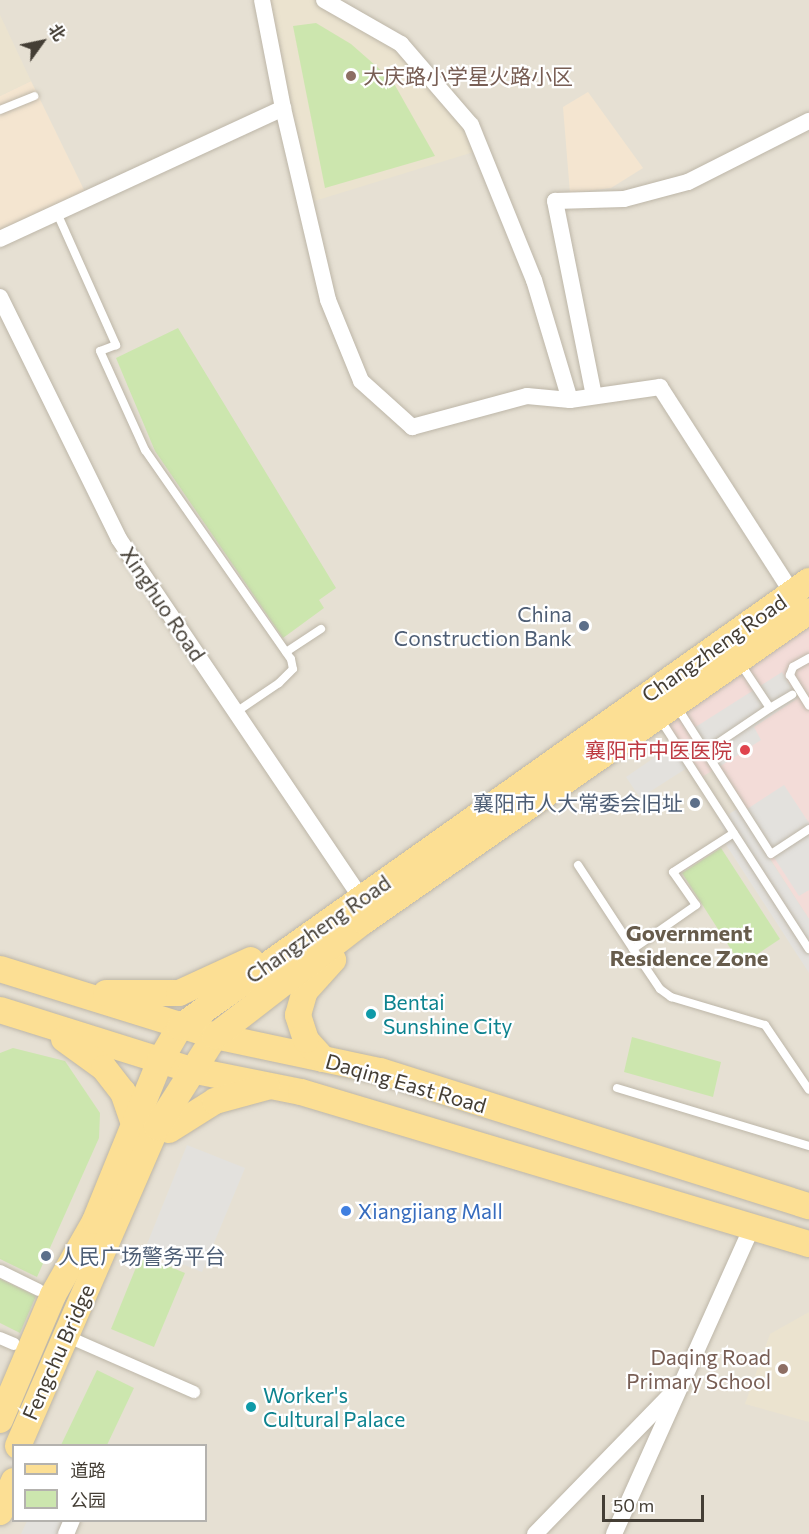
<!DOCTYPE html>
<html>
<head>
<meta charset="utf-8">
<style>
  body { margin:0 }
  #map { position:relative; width:809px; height:1534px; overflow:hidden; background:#f2eee5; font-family:Commissioner,"Noto Sans SC",sans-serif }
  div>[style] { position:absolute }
  .residential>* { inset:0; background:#e6e0d3 }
  .commercial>* { inset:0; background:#f4e5d0 }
  .education>* { inset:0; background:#ebe3cf }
  .medical>* { inset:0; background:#f3dcd8 }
  .green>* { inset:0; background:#cce6ae }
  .parking>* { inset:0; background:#e3e1dd }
  .roads { filter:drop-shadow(0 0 2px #bdb6a8) drop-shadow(0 0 2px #bdb6a8) }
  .service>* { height:8px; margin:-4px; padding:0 4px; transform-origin:4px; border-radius:4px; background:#fff }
  .pedestrian>* { height:12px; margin:-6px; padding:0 6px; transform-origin:6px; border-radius:6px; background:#fff }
  .minor>* { height:16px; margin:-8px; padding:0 8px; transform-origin:8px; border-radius:8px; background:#fff }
  .primary>* { height:26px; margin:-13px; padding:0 13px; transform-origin:13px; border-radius:13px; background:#fcdf94 }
  .dots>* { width:16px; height:16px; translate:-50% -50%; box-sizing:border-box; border:3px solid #fff; border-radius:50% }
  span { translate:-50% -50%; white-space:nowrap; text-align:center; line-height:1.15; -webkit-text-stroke:4.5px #fff; paint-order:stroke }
  .education-label { font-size:21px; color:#785e54 }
  .left { translate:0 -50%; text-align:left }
  .right { translate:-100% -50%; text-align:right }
  .street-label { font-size:21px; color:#443e35 }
  .service-label { font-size:21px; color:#4e5e75 }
  .health-label { font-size:21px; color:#be3a42 }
  .culture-label { font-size:21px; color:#0d838f }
  .shop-label { font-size:21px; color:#366cbe }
  .neighbourhood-label { font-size:22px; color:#675c4c; font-weight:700 }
  .legend { position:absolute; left:12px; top:1444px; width:195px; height:78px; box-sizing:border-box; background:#fff; border:2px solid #b4b2ae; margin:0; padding:8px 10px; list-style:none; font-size:18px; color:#443e35 }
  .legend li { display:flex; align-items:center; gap:12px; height:30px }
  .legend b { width:30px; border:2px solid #b4b2ae }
  .north { position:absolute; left:12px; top:12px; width:60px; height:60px; -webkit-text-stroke:4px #fff; paint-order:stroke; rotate:57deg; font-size:16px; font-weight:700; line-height:24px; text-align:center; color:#443e35 }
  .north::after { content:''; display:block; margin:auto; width:21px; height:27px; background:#443e35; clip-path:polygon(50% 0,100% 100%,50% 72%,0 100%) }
  .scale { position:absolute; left:602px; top:1495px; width:102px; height:27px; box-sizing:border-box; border:3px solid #443e35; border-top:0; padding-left:8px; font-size:18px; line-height:21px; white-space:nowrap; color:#443e35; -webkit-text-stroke:4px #fff; paint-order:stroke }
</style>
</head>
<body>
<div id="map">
  <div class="residential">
    <div style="clip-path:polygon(evenodd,0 0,809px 0,809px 1534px,0 1534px,0 0,14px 1446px,206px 1446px,206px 1520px,14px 1520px,14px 1446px)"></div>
  </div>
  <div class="commercial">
    <div style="clip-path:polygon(31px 81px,88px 198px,0 239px,0 96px)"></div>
    <div style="clip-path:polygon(588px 92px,643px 168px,611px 188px,570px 193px,563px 107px)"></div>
  </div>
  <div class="education">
    <div style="clip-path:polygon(268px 0,315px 0,396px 47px,468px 129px,477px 151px,308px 203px)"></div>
    <div style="clip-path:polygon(0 15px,31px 81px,0 96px)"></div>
    <div style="clip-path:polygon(809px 1312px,809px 1422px,745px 1404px,770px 1334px)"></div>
  </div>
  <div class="medical">
    <div style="clip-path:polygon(809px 611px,809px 919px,713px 770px,699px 779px,658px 716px)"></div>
  </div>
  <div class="green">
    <div style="clip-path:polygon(316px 23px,351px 44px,392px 80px,435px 156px,325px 188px,293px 26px)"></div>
    <div style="clip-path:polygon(178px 328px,336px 588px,319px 600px,324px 608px,283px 638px,155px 451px,116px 358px)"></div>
    <div style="clip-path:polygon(721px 848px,780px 939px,741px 965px,682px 873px)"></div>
    <div style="clip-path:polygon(632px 1037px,721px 1062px,713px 1097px,624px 1072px)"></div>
    <div style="clip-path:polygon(13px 1048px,65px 1061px,100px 1113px,99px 1138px,37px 1277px,0 1259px,0 1053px)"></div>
    <div style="clip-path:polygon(141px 1255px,185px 1273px,154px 1347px,111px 1329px)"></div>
    <div style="clip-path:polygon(0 1279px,36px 1296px,20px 1333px,0 1323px)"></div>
    <div style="clip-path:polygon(97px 1370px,134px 1388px,107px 1445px,61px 1445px)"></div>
  </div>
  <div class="parking">
    <div style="clip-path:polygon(782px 672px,798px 698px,754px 727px,761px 740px,719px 767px,694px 728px)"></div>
    <div style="clip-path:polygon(677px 742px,687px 768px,640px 798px,626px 777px)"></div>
    <div style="clip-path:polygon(784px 785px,809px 823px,809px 890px,799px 896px,744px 811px)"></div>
    <div style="clip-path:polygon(737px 809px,809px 919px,809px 973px,721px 837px,726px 834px,718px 821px)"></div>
    <div style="clip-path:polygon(187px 1145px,245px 1168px,202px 1272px,145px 1249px)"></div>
    <div style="clip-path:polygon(27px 1521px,72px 1521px,66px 1534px,21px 1534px)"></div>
  </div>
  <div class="roads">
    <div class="service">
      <div style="left:0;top:110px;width:37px;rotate:-22deg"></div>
      <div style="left:57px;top:213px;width:145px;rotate:65.9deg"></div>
      <div style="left:116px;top:345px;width:17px;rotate:159deg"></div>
      <div style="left:100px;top:351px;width:109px;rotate:65.6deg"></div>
      <div style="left:145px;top:450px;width:255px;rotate:55.1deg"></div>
      <div style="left:291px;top:659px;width:10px;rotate:79deg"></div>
      <div style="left:293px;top:669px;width:20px;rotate:135deg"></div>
      <div style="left:279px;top:683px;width:52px;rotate:146deg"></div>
      <div style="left:286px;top:652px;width:42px;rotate:-33.3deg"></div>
      <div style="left:809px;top:658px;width:18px;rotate:151deg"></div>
      <div style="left:793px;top:667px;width:9px;rotate:111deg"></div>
      <div style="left:790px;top:675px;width:36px;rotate:58deg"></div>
      <div style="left:740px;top:663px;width:54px;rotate:56.3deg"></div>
      <div style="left:770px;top:708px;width:26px;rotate:-31deg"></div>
      <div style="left:677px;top:707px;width:174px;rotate:57.4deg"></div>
      <div style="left:771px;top:854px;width:45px;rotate:-33.3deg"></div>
      <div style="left:660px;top:719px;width:274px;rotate:57.1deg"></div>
      <div style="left:715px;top:745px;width:66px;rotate:-33.9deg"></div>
      <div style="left:578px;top:865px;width:100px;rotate:56.8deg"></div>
      <div style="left:633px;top:949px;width:77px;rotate:-34.9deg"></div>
      <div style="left:696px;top:905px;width:40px;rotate:-124.9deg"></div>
      <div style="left:673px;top:872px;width:72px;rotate:-32.6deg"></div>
      <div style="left:633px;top:949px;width:48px;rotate:56deg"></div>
      <div style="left:660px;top:989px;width:14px;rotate:36deg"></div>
      <div style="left:671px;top:997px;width:98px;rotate:16.6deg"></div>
      <div style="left:765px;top:1025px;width:78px;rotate:55.9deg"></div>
      <div style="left:617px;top:1088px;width:201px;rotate:16.8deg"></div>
    </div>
    <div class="pedestrian">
      <div style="left:0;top:1271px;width:43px;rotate:26deg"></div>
      <div style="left:0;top:1338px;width:15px;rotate:23deg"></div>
      <div style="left:75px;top:1340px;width:130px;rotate:23.6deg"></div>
    </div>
    <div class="minor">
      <div style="left:262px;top:0;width:110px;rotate:79deg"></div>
      <div style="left:324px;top:0;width:89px;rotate:29.7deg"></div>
      <div style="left:401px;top:44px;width:107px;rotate:49.2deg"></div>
      <div style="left:471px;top:125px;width:167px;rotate:67.9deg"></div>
      <div style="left:534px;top:280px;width:125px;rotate:73.3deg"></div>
      <div style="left:570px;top:400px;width:91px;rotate:-8.2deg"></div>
      <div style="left:660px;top:387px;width:245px;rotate:57.3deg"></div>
      <div style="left:0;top:239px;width:312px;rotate:-24.8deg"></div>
      <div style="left:283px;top:108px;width:197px;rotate:76.8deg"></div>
      <div style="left:328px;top:300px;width:87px;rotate:67.8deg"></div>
      <div style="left:361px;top:381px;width:69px;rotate:42deg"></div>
      <div style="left:412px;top:427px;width:119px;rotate:-15.1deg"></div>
      <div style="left:527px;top:396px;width:43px;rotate:5.3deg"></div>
      <div style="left:0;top:297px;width:270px;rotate:63.8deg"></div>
      <div style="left:119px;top:539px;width:427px;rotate:56deg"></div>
      <div style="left:594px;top:396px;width:199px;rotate:-101.3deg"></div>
      <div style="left:555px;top:201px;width:69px;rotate:-1.7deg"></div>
      <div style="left:624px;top:199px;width:66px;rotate:-14.9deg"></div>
      <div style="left:688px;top:182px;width:136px;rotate:-26.8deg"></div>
      <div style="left:66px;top:1534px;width:15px;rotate:-67deg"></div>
      <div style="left:535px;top:1534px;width:199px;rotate:-45.8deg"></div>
      <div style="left:614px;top:1534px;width:334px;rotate:-65.8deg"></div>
    </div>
    <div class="primary">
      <div style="left:0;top:969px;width:225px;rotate:17.3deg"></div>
      <div style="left:215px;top:1036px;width:169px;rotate:12deg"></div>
      <div style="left:380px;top:1071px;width:450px;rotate:17.5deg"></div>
      <div style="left:106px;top:993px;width:73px"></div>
      <div style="left:179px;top:993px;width:79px;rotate:-24.6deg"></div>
      <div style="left:0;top:1010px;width:200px;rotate:17.4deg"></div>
      <div style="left:191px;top:1070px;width:112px;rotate:11.3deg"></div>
      <div style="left:301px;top:1092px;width:530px;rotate:16.66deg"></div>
      <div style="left:64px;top:1039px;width:49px;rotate:35.9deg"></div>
      <div style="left:104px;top:1068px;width:31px;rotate:52deg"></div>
      <div style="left:123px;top:1092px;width:37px;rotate:71deg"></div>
      <div style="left:323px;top:1059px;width:25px;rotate:-132deg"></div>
      <div style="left:306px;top:1040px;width:26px;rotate:-108deg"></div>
      <div style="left:298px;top:1015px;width:25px;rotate:-74deg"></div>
      <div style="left:305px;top:991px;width:42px;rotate:-47.9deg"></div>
      <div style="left:169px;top:1130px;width:54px;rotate:-32.2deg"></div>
      <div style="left:215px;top:1101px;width:54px;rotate:-15.1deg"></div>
      <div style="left:0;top:1420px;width:136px;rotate:-67deg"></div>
      <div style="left:53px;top:1295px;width:85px;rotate:-60.4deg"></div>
      <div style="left:95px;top:1221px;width:173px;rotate:-67.9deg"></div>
      <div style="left:160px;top:1061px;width:39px;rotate:-60deg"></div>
      <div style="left:180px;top:1027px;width:771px;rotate:-35.34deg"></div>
      <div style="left:18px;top:1446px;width:348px;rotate:-66.5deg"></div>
      <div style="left:157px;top:1127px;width:108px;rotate:-57.5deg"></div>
      <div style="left:215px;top:1036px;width:188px;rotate:-37.7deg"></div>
      <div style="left:364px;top:921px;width:542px;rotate:-34.86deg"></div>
      <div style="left:0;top:1512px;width:34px;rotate:-66deg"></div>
    </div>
  </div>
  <div class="dots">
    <div style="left:351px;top:76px;background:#8d6e63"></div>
    <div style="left:584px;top:626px;background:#5c6f8a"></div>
    <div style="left:745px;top:750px;background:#e0444e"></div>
    <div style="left:695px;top:803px;background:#5c6f8a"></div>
    <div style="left:371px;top:1014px;background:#0f9aa8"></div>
    <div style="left:346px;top:1211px;background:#3f7fe0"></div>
    <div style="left:46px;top:1256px;background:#5c6f8a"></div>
    <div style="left:783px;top:1369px;background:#8d6e63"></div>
    <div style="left:251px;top:1407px;background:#0f9aa8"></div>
  </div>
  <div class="education-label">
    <span class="left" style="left:363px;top:76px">大庆路小学星火路小区</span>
    <span class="right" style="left:771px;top:1369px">Daqing Road<br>Primary School</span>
  </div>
  <div class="street-label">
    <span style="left:163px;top:604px;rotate:56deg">Xinghuo Road</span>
    <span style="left:714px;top:648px;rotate:-35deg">Changzheng Road</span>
    <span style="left:318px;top:929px;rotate:-35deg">Changzheng Road</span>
    <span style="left:406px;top:1083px;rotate:16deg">Daqing East Road</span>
    <span style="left:58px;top:1352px;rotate:-66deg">Fengchu Bridge</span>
  </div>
  <div class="service-label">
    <span class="right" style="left:572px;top:626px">China<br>Construction Bank</span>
    <span class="right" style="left:683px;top:803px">襄阳市人大常委会旧址</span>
    <span class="left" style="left:58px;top:1256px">人民广场警务平台</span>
  </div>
  <div class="health-label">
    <span class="right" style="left:732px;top:750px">襄阳市中医医院</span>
  </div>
  <div class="culture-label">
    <span class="left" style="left:383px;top:1014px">Bentai<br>Sunshine City</span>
    <span class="left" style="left:263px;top:1407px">Worker's<br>Cultural Palace</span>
  </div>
  <div class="shop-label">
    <span class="left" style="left:358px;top:1211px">Xiangjiang Mall</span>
  </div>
  <div class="neighbourhood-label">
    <span style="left:689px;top:945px">Government<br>Residence Zone</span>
  </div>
  <ul class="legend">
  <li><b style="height:8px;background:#fcdf94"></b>道路</li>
  <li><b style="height:16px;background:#cce6ae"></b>公园</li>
  </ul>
  <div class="north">北</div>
  <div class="scale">50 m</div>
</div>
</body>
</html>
